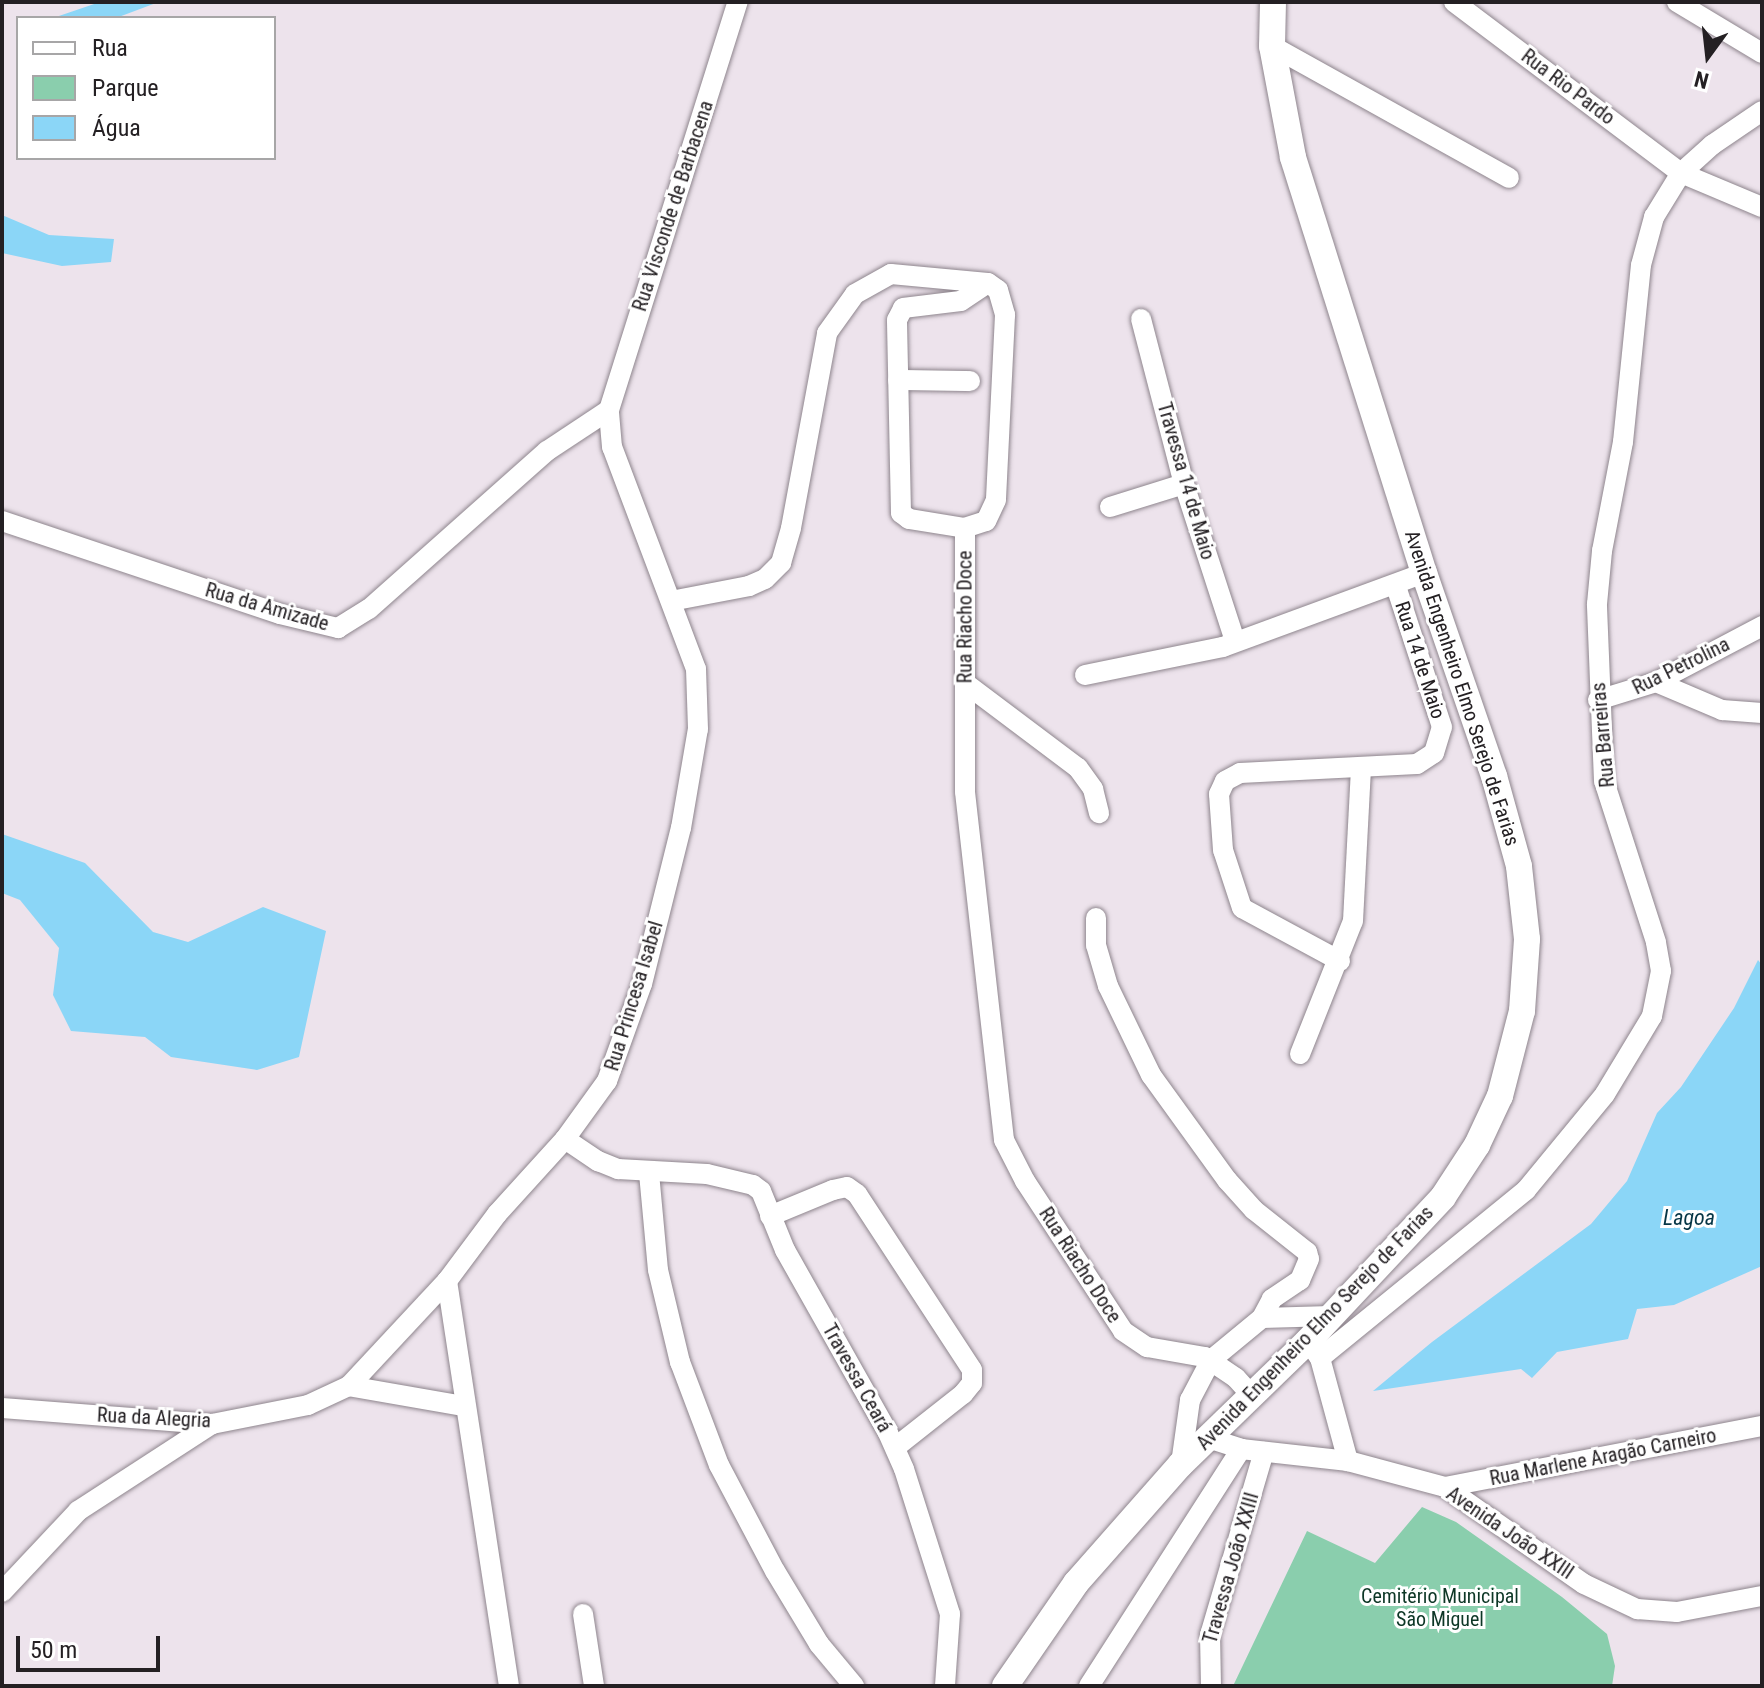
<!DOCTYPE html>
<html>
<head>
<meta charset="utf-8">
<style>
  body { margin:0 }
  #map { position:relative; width:1764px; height:1688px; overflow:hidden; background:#ede3ec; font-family:"Roboto Condensed",sans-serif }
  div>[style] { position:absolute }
  .green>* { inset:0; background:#8acead }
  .water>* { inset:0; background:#8bd6f7 }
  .roads { filter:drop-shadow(0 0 2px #8e858d) drop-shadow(0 0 2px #8e858d) }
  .minor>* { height:20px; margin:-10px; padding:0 10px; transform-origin:10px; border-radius:10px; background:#fff }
  .major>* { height:26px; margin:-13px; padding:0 13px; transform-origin:13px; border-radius:13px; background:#fff }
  span { translate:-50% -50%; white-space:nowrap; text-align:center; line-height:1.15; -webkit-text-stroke:6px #fff; paint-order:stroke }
  .street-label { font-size:20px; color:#242023 }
  .park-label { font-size:20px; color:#0d3726 }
  .water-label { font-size:22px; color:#063646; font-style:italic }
  .frame { position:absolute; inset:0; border:4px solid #242023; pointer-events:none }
  .legend { position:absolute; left:16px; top:16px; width:260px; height:144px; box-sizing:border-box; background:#fff; border:2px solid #a7a6a7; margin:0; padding:10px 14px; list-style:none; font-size:24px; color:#242023 }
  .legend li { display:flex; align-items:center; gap:16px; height:40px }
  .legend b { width:40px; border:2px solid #a7a6a7 }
  .north { position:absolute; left:1668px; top:16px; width:80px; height:80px; -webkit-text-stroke:6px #fff; paint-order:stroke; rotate:195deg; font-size:22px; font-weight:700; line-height:32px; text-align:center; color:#242023 }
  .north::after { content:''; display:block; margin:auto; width:28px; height:36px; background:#242023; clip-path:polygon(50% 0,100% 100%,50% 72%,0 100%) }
  .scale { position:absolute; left:16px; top:1636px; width:144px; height:36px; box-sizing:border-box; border:4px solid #242023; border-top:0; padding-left:10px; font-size:24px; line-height:28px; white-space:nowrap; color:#242023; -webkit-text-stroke:6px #fff; paint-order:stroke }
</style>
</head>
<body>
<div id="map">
  <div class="green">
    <div style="clip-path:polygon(1422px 1507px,1456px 1522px,1562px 1597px,1607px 1634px,1615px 1666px,1612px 1686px,1233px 1686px,1307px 1531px,1375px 1563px)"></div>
  </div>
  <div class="water">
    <div style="clip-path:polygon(100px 2px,156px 2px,156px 3px,116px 18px,53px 18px)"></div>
    <div style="clip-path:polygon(2px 215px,49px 235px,114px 239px,111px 262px,62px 266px,2px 253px)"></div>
    <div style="clip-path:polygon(2px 834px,85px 863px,153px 932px,188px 942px,263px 907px,326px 931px,299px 1057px,257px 1070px,171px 1057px,145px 1037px,71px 1031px,53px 995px,59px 948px,20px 900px,2px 893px)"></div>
    <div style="clip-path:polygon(1758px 960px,1762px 965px,1762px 1266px,1674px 1305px,1637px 1309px,1628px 1339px,1557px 1352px,1532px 1378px,1521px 1369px,1373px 1391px,1432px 1342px,1591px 1224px,1627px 1181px,1657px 1113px,1681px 1087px,1734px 1008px)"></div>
  </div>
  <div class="roads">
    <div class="minor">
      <div style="left:1454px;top:2px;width:284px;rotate:37deg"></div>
      <div style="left:1681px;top:173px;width:88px;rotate:22.8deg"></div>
      <div style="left:1677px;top:2px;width:99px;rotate:31deg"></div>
      <div style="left:1272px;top:46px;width:271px;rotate:29.1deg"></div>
      <div style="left:1141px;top:319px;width:171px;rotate:75.4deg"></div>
      <div style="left:1184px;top:484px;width:165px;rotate:72deg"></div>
      <div style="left:898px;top:380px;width:72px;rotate:0.8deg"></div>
      <div style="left:1110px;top:507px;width:77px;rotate:-17.3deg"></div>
      <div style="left:2px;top:521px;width:293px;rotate:18.5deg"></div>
      <div style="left:280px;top:614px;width:60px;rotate:13.6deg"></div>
      <div style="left:338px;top:628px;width:36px;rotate:-32deg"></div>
      <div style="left:369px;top:609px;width:238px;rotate:-41.6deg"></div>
      <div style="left:547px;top:451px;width:74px;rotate:-33.5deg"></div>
      <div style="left:965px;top:528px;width:57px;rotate:-170.9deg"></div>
      <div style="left:909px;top:519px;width:10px;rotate:-143deg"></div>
      <div style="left:901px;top:513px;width:193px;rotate:-91.2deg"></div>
      <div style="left:897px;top:320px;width:13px;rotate:-63deg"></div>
      <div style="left:903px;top:308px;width:58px;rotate:-6.9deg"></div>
      <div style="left:961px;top:301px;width:32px;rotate:-34deg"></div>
      <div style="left:671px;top:601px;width:79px;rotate:-10.9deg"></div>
      <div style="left:749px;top:586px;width:17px;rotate:-24deg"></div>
      <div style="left:765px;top:579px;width:23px;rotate:-45deg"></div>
      <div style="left:781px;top:563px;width:36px;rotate:-74deg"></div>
      <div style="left:791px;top:528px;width:198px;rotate:-79.5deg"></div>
      <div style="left:827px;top:333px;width:48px;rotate:-54.3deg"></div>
      <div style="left:855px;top:294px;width:41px;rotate:-29.1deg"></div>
      <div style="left:891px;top:274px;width:97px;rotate:5.3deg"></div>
      <div style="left:988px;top:283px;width:12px;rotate:35deg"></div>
      <div style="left:998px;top:290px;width:26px;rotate:74deg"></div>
      <div style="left:1005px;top:315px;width:185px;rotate:92.8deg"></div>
      <div style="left:996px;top:500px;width:23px;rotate:115deg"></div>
      <div style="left:986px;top:521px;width:22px;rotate:162deg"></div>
      <div style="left:965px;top:528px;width:264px;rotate:90deg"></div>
      <div style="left:965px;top:792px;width:350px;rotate:83.6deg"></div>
      <div style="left:1004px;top:1140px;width:46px;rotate:62.9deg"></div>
      <div style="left:1025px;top:1181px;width:179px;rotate:56.8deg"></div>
      <div style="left:1123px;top:1331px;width:29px;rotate:34deg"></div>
      <div style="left:1147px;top:1347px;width:59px;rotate:9.8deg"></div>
      <div style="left:1205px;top:1357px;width:37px;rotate:34deg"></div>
      <div style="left:1236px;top:1378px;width:24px;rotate:48deg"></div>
      <div style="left:1085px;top:675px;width:141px;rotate:-11.5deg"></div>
      <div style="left:1223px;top:647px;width:214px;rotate:-20.2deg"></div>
      <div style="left:1656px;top:682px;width:72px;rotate:23deg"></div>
      <div style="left:1722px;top:710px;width:40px;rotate:4.3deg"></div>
      <div style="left:965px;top:683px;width:141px;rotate:37deg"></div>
      <div style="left:1078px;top:768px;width:26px;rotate:54deg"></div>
      <div style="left:1093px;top:789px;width:25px;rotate:76deg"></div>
      <div style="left:1598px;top:700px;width:61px;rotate:-17.2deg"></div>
      <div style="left:1656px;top:682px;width:120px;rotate:-27.8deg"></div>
      <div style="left:1096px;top:918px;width:27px;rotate:90deg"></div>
      <div style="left:1096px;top:945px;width:43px;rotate:73.7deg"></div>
      <div style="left:1108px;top:986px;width:99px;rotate:64.2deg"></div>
      <div style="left:1151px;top:1075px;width:130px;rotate:54.1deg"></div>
      <div style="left:1227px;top:1180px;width:40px;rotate:48deg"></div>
      <div style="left:1254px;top:1210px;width:68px;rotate:38.4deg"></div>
      <div style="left:1307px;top:1252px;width:7px;rotate:74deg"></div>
      <div style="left:1309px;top:1259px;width:23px;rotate:113deg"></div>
      <div style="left:1300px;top:1280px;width:34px;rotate:146deg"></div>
      <div style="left:1272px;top:1299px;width:21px;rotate:118deg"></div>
      <div style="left:1340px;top:961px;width:111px;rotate:-151.6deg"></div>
      <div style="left:1242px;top:908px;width:61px;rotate:-108.1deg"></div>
      <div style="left:1223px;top:850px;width:56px;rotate:-94.1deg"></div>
      <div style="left:1219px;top:794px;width:14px;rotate:-65deg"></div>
      <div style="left:1225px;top:781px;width:17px;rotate:-28deg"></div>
      <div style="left:1240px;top:773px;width:177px;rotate:-2.9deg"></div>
      <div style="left:1417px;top:764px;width:20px;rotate:-33deg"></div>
      <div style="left:1434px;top:753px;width:27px;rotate:-73deg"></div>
      <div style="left:1442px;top:727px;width:148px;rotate:-108.1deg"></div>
      <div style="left:1300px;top:1054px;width:143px;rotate:-68.3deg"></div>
      <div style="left:1353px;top:921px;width:152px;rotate:-87deg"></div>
      <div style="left:565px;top:1139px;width:40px;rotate:34deg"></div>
      <div style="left:598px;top:1161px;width:22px;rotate:22deg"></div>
      <div style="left:618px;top:1169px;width:89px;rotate:3.2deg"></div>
      <div style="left:707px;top:1174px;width:47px;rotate:13.4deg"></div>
      <div style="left:753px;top:1185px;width:10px;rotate:37deg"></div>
      <div style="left:761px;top:1191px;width:64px;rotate:67.9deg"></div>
      <div style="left:785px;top:1250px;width:210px;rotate:60.6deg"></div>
      <div style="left:888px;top:1433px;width:39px;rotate:66deg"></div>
      <div style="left:904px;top:1469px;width:152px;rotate:72.4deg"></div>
      <div style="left:950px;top:1614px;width:72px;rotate:94deg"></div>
      <div style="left:649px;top:1173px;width:97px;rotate:84.7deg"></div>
      <div style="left:658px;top:1270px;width:95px;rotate:76.6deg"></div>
      <div style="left:680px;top:1362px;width:110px;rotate:69.3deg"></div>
      <div style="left:719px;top:1465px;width:120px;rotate:62.2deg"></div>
      <div style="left:775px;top:1571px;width:85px;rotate:58.9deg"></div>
      <div style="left:819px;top:1644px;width:55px;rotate:50.2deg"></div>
      <div style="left:770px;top:1216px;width:68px;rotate:-22.4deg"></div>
      <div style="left:833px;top:1190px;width:14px;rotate:-12deg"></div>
      <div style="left:847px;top:1187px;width:12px;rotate:35deg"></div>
      <div style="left:857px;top:1194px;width:210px;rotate:56.8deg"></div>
      <div style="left:972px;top:1370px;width:13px;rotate:90deg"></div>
      <div style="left:972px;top:1383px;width:14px;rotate:129deg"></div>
      <div style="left:963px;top:1394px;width:85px;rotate:141.7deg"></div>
      <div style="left:1308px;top:1341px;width:21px;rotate:55deg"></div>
      <div style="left:1320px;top:1358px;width:266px;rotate:-39.2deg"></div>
      <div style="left:1526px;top:1190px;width:124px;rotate:-50.5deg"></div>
      <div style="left:1605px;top:1094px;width:91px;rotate:-58.9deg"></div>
      <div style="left:1652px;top:1016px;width:46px;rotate:-78.7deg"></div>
      <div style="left:1661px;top:971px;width:29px;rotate:-100deg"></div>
      <div style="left:1656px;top:942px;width:169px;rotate:-107.9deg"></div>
      <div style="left:1604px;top:781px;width:177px;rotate:-92.3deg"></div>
      <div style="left:1597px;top:604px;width:53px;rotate:-84.6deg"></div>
      <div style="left:1602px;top:551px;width:111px;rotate:-79.1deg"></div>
      <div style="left:1623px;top:442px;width:178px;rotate:-84.2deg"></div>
      <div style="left:1641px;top:265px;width:50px;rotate:-74.8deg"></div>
      <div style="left:1654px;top:217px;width:52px;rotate:-58.5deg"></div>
      <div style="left:1681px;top:173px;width:42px;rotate:-42.1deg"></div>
      <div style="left:1712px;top:145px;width:60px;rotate:-34.2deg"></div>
      <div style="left:1320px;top:1358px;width:107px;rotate:74.8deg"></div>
      <div style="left:349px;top:1386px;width:117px;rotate:9.9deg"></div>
      <div style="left:2px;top:1408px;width:211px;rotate:4.4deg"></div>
      <div style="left:212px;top:1424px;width:98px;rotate:-11.2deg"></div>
      <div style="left:308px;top:1405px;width:45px;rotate:-24.9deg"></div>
      <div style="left:349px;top:1386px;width:144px;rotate:-47deg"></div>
      <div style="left:1208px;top:1438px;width:35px;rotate:18deg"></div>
      <div style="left:1241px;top:1449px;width:108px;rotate:6.4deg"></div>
      <div style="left:1348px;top:1461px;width:100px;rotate:15deg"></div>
      <div style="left:1445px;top:1487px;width:169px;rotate:34.9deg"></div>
      <div style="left:1584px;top:1584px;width:59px;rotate:25.3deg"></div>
      <div style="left:1637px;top:1609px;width:40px;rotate:4.3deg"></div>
      <div style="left:1677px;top:1612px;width:86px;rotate:-10.7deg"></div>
      <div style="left:1181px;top:1464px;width:65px;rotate:-82deg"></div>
      <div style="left:1190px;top:1400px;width:45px;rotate:-62.3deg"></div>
      <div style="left:1211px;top:1360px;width:66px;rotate:-39.5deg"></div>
      <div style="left:1262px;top:1318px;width:69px;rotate:-1.7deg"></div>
      <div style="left:1445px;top:1487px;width:323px;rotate:-10.9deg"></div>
      <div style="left:2px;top:1592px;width:111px;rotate:-46.8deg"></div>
      <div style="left:78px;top:1511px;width:160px;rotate:-33deg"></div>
      <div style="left:583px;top:1614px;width:73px;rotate:81.3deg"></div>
      <div style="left:509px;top:1686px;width:410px;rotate:-98.7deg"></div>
      <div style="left:447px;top:1281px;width:84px;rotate:-53.3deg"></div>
      <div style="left:497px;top:1214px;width:101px;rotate:-47.8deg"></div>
      <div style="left:565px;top:1139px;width:72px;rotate:-54.1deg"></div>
      <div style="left:607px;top:1081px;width:103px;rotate:-70.2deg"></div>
      <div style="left:642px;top:984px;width:161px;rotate:-76deg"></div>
      <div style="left:681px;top:828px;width:100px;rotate:-80.3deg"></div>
      <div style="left:698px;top:729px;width:60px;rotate:-91.9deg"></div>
      <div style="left:696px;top:669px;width:237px;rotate:-110.7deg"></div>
      <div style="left:612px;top:447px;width:37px;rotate:-95deg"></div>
      <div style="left:609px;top:410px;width:428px;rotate:-72.5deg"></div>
      <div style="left:1089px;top:1686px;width:282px;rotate:-57.3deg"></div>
      <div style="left:1211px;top:1686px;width:51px;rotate:-91.1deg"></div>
      <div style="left:1210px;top:1635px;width:191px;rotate:-73.6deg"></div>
    </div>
    <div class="major">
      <div style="left:1005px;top:1686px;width:125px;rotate:-55.4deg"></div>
      <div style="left:1076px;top:1583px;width:159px;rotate:-48.6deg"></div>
      <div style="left:1181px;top:1464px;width:177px;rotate:-44.1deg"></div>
      <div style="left:1308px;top:1341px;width:197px;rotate:-46.8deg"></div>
      <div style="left:1443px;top:1197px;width:62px;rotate:-56.8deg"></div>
      <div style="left:1477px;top:1145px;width:54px;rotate:-64.9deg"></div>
      <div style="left:1500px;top:1096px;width:88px;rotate:-75.5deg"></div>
      <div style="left:1522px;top:1011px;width:72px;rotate:-86deg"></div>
      <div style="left:1527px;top:939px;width:73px;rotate:-96.3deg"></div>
      <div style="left:1519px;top:866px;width:93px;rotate:-105.5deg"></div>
      <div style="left:1494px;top:776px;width:215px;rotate:-109deg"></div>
      <div style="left:1424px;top:573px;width:436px;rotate:-107.5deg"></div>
      <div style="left:1293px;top:157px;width:113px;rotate:-100.7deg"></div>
      <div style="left:1272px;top:46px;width:44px;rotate:-88.7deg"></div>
    </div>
  </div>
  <div class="street-label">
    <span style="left:1568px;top:87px;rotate:37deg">Rua Rio Pardo</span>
    <span style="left:673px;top:206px;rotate:-72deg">Rua Visconde de Barbacena</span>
    <span style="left:1186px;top:481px;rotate:74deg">Travessa 14 de Maio</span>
    <span style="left:267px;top:607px;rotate:16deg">Rua da Amizade</span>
    <span style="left:965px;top:617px;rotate:-90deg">Rua Riacho Doce</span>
    <span style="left:1420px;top:660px;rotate:72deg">Rua 14 de Maio</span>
    <span style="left:1681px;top:666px;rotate:-26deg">Rua Petrolina</span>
    <span style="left:1462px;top:688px;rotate:72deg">Avenida Engenheiro Elmo Serejo de Farias</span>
    <span style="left:1603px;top:735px;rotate:-95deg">Rua Barreiras</span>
    <span style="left:634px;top:996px;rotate:-73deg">Rua Princesa Isabel</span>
    <span style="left:1080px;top:1265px;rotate:57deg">Rua Riacho Doce</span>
    <span style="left:1315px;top:1328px;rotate:-46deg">Avenida Engenheiro Elmo Serejo de Farias</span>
    <span style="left:857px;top:1378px;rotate:61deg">Travessa Ceará</span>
    <span style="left:154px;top:1418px;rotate:3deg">Rua da Alegria</span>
    <span style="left:1603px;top:1457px;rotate:-11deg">Rua Marlene Aragão Carneiro</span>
    <span style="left:1510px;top:1533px;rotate:34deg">Avenida João XXIII</span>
    <span style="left:1231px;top:1568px;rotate:-74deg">Travessa João XXIII</span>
  </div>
  <div class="park-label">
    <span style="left:1440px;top:1608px">Cemitério Municipal<br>São Miguel</span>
  </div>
  <div class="water-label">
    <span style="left:1689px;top:1218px">Lagoa</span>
  </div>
  <div class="frame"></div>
  <ul class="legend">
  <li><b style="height:10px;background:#fff"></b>Rua</li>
  <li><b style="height:22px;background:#8acead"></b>Parque</li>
  <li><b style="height:22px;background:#8bd6f7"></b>Água</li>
  </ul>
  <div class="north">N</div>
  <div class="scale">50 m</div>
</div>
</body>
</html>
